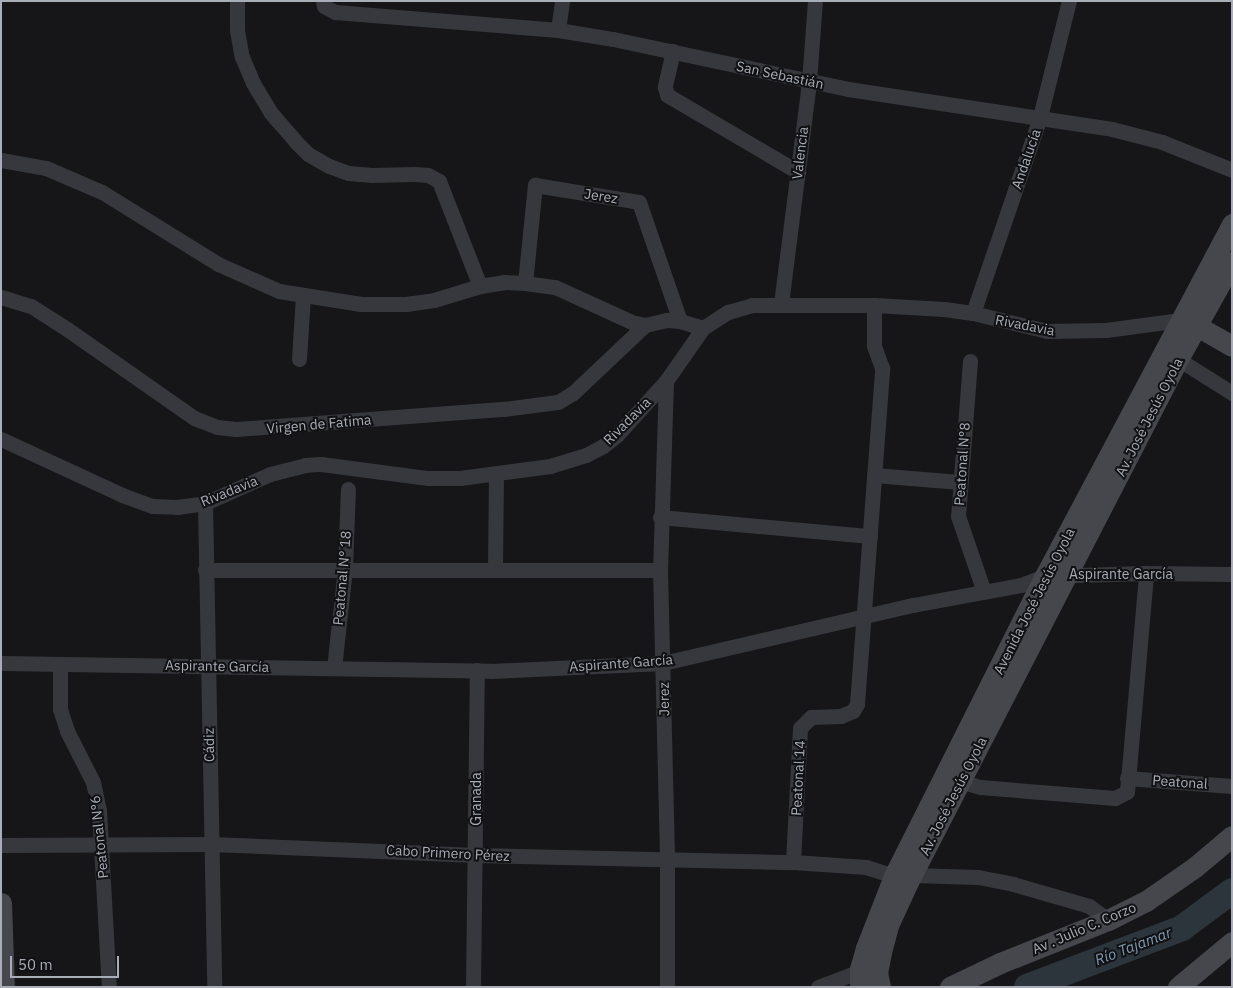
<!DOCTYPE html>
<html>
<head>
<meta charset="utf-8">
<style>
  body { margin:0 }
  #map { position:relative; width:1233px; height:988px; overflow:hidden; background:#161618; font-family:"IBM Plex Sans",sans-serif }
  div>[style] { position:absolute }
  .river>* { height:26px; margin:-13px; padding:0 13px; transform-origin:13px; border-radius:13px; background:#2c353c }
  .street>* { height:15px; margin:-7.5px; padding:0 7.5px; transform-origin:7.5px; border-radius:7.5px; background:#37383d }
  .secondary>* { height:21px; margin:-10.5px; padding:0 10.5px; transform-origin:10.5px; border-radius:10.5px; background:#45474d }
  span { translate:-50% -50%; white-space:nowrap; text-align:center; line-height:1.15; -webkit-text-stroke:4px #111113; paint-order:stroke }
  .street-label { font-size:14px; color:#a8adb8 }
  .water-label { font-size:15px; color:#7f9bb3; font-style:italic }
  .frame { position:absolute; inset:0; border:2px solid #a8adb8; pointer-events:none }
  .scale { position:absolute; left:10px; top:956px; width:109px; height:22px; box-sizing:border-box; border:2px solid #a8adb8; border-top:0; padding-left:6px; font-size:15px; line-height:18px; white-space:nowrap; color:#a8adb8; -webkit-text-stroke:4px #111113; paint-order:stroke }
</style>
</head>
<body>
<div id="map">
  <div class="river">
    <div style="left:1027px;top:987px;width:166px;rotate:-20.8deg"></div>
    <div style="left:1182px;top:928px;width:62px;rotate:-36.5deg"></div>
  </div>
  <div class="street">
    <div style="left:237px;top:1px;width:29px;rotate:90deg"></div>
    <div style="left:237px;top:30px;width:27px;rotate:80deg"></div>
    <div style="left:242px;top:57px;width:28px;rotate:67deg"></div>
    <div style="left:253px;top:83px;width:35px;rotate:59deg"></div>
    <div style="left:271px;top:113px;width:37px;rotate:49deg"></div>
    <div style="left:295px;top:141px;width:18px;rotate:45deg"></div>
    <div style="left:308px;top:154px;width:24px;rotate:30deg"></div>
    <div style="left:329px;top:166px;width:20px;rotate:20deg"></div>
    <div style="left:348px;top:173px;width:24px;rotate:5deg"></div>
    <div style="left:372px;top:175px;width:42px;rotate:-1.4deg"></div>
    <div style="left:414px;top:174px;width:14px;rotate:4deg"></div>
    <div style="left:428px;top:175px;width:13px;rotate:29deg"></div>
    <div style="left:439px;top:181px;width:113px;rotate:68.7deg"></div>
    <div style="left:323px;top:1px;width:5px;rotate:79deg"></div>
    <div style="left:324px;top:6px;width:13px;rotate:29deg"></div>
    <div style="left:335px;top:12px;width:224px;rotate:4.6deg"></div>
    <div style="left:558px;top:30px;width:56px;rotate:9.3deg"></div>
    <div style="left:613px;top:39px;width:240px;rotate:12deg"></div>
    <div style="left:848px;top:89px;width:267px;rotate:8.6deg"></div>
    <div style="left:1112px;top:129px;width:52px;rotate:14.6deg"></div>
    <div style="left:1162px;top:142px;width:75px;rotate:21.8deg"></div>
    <div style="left:558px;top:30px;width:29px;rotate:-82deg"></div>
    <div style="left:673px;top:51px;width:37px;rotate:103deg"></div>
    <div style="left:665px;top:87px;width:8px;rotate:76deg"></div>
    <div style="left:667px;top:95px;width:152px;rotate:30.4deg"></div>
    <div style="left:1px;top:160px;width:46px;rotate:10.1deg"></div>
    <div style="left:46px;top:168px;width:61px;rotate:23.2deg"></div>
    <div style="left:102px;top:192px;width:137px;rotate:31.8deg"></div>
    <div style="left:218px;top:264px;width:67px;rotate:23.9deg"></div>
    <div style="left:279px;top:291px;width:83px;rotate:9deg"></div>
    <div style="left:361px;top:304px;width:45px"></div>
    <div style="left:406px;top:304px;width:28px;rotate:-8deg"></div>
    <div style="left:434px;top:300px;width:48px;rotate:-16.9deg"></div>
    <div style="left:480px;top:286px;width:24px;rotate:-9deg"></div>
    <div style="left:504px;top:282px;width:21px;rotate:3deg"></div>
    <div style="left:525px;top:283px;width:30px;rotate:8deg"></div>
    <div style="left:555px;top:287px;width:87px;rotate:24.5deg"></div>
    <div style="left:634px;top:323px;width:11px;rotate:10deg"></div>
    <div style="left:645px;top:325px;width:23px;rotate:-13deg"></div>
    <div style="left:667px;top:320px;width:13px;rotate:4deg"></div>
    <div style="left:680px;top:321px;width:24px;rotate:17deg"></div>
    <div style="left:525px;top:283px;width:99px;rotate:-84.2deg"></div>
    <div style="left:535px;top:185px;width:105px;rotate:9.3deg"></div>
    <div style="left:639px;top:202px;width:126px;rotate:71deg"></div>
    <div style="left:1px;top:297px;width:31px;rotate:17deg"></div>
    <div style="left:31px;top:306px;width:43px;rotate:32.6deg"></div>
    <div style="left:67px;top:329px;width:155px;rotate:35deg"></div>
    <div style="left:194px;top:418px;width:25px;rotate:21deg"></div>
    <div style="left:217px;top:427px;width:19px;rotate:6deg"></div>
    <div style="left:236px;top:429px;width:269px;rotate:-4.3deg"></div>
    <div style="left:504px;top:409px;width:54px;rotate:-7.4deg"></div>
    <div style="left:558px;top:402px;width:17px;rotate:-31deg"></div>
    <div style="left:573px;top:393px;width:99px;rotate:-43.4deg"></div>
    <div style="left:781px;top:304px;width:224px;rotate:-82.8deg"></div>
    <div style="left:809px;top:82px;width:81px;rotate:-85.8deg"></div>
    <div style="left:973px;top:313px;width:207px;rotate:-71.1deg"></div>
    <div style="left:1040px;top:117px;width:120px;rotate:-76deg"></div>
    <div style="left:299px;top:359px;width:63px;rotate:-86.4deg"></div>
    <div style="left:1178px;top:359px;width:64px;rotate:32.2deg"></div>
    <div style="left:970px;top:361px;width:155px;rotate:94.4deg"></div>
    <div style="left:958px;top:516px;width:80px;rotate:71.1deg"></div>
    <div style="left:666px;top:381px;width:189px;rotate:91.8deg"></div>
    <div style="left:660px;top:570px;width:289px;rotate:88.6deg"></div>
    <div style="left:667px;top:859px;width:128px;rotate:90deg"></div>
    <div style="left:1px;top:439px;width:133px;rotate:24.8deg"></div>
    <div style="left:122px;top:495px;width:32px;rotate:20deg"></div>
    <div style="left:152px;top:506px;width:25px;rotate:2deg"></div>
    <div style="left:177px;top:507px;width:28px;rotate:-8deg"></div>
    <div style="left:205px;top:503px;width:71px;rotate:-24deg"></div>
    <div style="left:270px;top:474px;width:36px;rotate:-14deg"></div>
    <div style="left:305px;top:465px;width:16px;rotate:-4deg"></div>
    <div style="left:321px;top:464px;width:108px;rotate:7.5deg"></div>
    <div style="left:428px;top:478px;width:32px"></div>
    <div style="left:460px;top:478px;width:91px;rotate:-7.6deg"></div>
    <div style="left:550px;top:466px;width:38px;rotate:-17deg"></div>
    <div style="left:586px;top:455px;width:19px;rotate:-28deg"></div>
    <div style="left:603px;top:446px;width:18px;rotate:-38deg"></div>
    <div style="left:617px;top:435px;width:73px;rotate:-47.8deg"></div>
    <div style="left:666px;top:381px;width:65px;rotate:-55.1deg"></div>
    <div style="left:703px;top:328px;width:30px;rotate:-33deg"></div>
    <div style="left:728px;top:312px;width:25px;rotate:-16deg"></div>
    <div style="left:752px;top:305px;width:122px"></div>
    <div style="left:874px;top:305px;width:70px;rotate:3.3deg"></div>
    <div style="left:944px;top:309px;width:29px;rotate:8deg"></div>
    <div style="left:973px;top:313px;width:76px;rotate:13.7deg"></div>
    <div style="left:1047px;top:331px;width:59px;rotate:-1deg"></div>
    <div style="left:1106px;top:330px;width:75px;rotate:-7.7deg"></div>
    <div style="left:874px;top:475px;width:86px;rotate:4.7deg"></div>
    <div style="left:205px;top:503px;width:484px;rotate:88.9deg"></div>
    <div style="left:660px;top:517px;width:211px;rotate:5.2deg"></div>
    <div style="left:495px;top:569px;width:95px;rotate:-89.4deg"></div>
    <div style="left:205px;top:570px;width:455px"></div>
    <div style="left:1px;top:663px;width:490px;rotate:0.9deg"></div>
    <div style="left:491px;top:671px;width:172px;rotate:-2.7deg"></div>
    <div style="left:663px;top:663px;width:257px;rotate:-13.1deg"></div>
    <div style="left:913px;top:605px;width:110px;rotate:-10.5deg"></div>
    <div style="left:1021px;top:585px;width:26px;rotate:-21deg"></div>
    <div style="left:1045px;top:576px;width:101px;rotate:-1.7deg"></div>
    <div style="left:1146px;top:573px;width:86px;rotate:0.7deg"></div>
    <div style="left:60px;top:664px;width:45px;rotate:90deg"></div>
    <div style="left:60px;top:709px;width:23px;rotate:72deg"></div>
    <div style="left:67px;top:731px;width:57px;rotate:63deg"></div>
    <div style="left:93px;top:782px;width:29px;rotate:78deg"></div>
    <div style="left:99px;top:810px;width:177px;rotate:86.8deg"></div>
    <div style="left:334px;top:668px;width:100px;rotate:-83.7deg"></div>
    <div style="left:345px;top:569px;width:80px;rotate:-87.9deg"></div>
    <div style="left:1127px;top:778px;width:105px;rotate:4.4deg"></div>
    <div style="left:960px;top:781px;width:21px;rotate:17deg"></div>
    <div style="left:980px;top:787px;width:135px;rotate:4.7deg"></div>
    <div style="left:1115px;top:798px;width:13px;rotate:-27deg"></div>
    <div style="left:1127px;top:792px;width:220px;rotate:-85deg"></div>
    <div style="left:1px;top:845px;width:210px;rotate:-0.3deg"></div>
    <div style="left:211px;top:844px;width:265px;rotate:2.4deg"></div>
    <div style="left:476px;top:855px;width:317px;rotate:1.3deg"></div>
    <div style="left:793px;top:862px;width:73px;rotate:3.9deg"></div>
    <div style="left:866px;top:867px;width:29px;rotate:18deg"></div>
    <div style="left:793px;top:862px;width:134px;rotate:-87deg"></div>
    <div style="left:800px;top:728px;width:16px;rotate:-45deg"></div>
    <div style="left:811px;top:717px;width:30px;rotate:-2deg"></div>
    <div style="left:841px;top:716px;width:13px;rotate:-23deg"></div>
    <div style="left:853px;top:711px;width:8px;rotate:-60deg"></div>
    <div style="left:857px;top:704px;width:337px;rotate:-85.7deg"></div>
    <div style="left:882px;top:368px;width:23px;rotate:-110deg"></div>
    <div style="left:874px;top:346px;width:41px;rotate:-90deg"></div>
    <div style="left:912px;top:875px;width:66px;rotate:1.7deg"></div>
    <div style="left:978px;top:877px;width:36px;rotate:11deg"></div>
    <div style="left:1013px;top:884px;width:79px;rotate:16.1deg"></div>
    <div style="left:1089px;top:906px;width:24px;rotate:36deg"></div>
    <div style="left:473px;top:987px;width:317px;rotate:-89.3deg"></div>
    <div style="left:818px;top:987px;width:53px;rotate:-20.8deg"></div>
  </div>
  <div class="secondary">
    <div style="left:1185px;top:322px;width:13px;rotate:18deg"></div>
    <div style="left:1197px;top:326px;width:40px;rotate:29.7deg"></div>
    <div style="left:1px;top:903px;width:84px;rotate:88deg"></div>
    <div style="left:860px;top:987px;width:18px;rotate:-90deg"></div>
    <div style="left:860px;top:969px;width:22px;rotate:-74deg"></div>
    <div style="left:866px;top:948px;width:77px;rotate:-68.7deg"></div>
    <div style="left:894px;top:876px;width:336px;rotate:-63.3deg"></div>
    <div style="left:1045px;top:576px;width:399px;rotate:-62deg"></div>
    <div style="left:880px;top:987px;width:14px;rotate:-102deg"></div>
    <div style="left:877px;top:973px;width:21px;rotate:-79deg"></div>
    <div style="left:881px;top:952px;width:30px;rotate:-75deg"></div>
    <div style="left:889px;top:923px;width:45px;rotate:-65.1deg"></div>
    <div style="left:908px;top:882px;width:589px;rotate:-62.69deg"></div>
    <div style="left:1178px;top:359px;width:111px;rotate:-60.9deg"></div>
    <div style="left:950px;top:987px;width:55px;rotate:-25.6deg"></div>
    <div style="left:1000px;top:963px;width:116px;rotate:-21.7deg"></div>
    <div style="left:1108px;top:920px;width:42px;rotate:-26.6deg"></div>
    <div style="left:1146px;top:901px;width:60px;rotate:-34.8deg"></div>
    <div style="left:1195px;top:867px;width:48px;rotate:-40deg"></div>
    <div style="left:1178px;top:987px;width:70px;rotate:-39.8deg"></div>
  </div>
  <div class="street-label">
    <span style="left:780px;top:75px;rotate:12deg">San Sebastián</span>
    <span style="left:800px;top:153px;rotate:-83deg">Valencia</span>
    <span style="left:1026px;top:159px;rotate:-71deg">Andalucía</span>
    <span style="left:601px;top:196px;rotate:9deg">Jerez</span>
    <span style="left:1025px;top:325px;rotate:11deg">Rivadavia</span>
    <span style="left:1149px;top:417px;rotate:-63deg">Av. José Jesús Oyola</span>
    <span style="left:627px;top:421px;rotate:-45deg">Rivadavia</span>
    <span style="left:319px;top:424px;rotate:-5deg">Virgen de Fatima</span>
    <span style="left:962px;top:464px;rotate:-86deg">Peatonal N°8</span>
    <span style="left:229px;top:491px;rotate:-22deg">Rivadavia</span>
    <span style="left:1121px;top:574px">Aspirante García</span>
    <span style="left:342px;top:578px;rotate:-85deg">Peatonal N° 18</span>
    <span style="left:1034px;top:601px;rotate:-63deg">Avenida José Jesús Oyola</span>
    <span style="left:621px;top:663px;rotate:-4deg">Aspirante García</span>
    <span style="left:217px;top:666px;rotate:1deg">Aspirante García</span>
    <span style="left:664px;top:699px;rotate:-91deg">Jerez</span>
    <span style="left:209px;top:745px;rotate:-91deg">Cádiz</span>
    <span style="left:798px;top:778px;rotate:-87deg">Peatonal 14</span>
    <span style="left:1180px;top:782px;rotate:4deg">Peatonal</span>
    <span style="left:953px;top:796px;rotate:-63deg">Av. José Jesús Oyola</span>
    <span style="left:476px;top:799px;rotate:-90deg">Granada</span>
    <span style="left:99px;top:837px;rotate:-96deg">Peatonal N°6</span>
    <span style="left:448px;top:853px;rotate:3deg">Cabo Primero Pérez</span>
    <span style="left:1084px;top:928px;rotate:-23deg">Av . Julio C. Corzo</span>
  </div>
  <div class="water-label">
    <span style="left:1133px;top:946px;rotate:-21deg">Río Tajamar</span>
  </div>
  <div class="frame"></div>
  <div class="scale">50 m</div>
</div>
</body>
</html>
